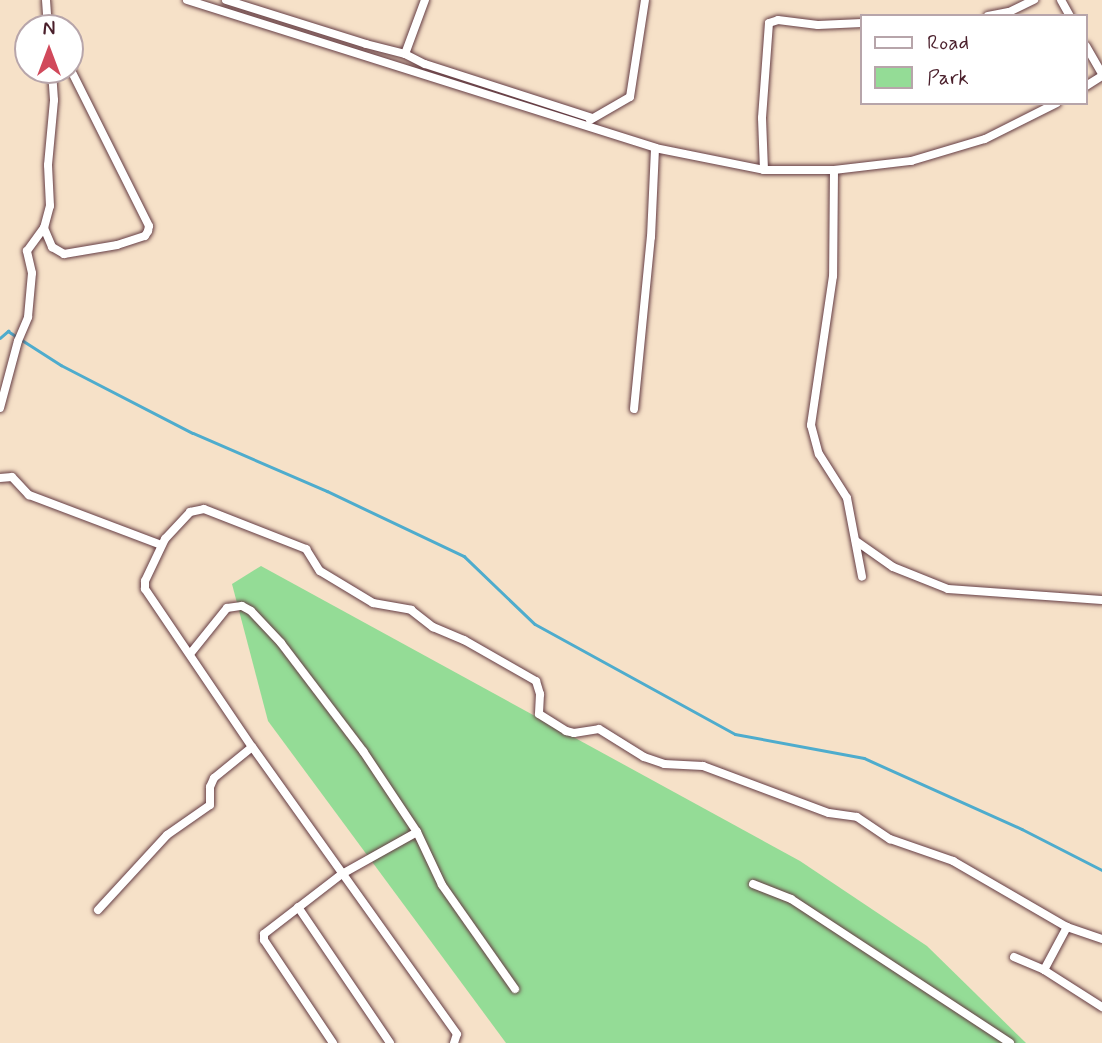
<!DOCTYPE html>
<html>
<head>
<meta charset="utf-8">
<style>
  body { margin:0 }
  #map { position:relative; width:1102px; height:1043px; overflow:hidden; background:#f6e1c8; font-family:Mynerve,sans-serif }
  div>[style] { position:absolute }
  .green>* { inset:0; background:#94dc96 }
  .stream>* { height:2.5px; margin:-1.25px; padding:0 1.25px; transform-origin:1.25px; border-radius:1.25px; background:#4eaccd }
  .roads { filter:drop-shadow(0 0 2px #643c43) drop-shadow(0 0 2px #643c43) }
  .street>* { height:8px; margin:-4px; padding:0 4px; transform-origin:4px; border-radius:4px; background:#fff }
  span { translate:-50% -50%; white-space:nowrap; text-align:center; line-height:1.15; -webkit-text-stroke:6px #fff; paint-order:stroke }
  .legend { position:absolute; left:860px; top:14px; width:228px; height:91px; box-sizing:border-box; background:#fff; border:2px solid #b7a5aa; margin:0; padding:9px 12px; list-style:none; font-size:21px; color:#4a1f2b }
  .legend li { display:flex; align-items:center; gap:14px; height:35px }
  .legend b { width:35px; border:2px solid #b7a5aa }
  .north { position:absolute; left:14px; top:14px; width:70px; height:70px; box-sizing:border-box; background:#fff; border:2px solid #b7a5aa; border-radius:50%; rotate:0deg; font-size:19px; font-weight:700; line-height:28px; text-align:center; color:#4a1f2b }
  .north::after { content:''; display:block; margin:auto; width:24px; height:32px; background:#d1495b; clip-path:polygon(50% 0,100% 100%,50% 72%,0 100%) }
</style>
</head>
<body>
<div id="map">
  <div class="green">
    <div style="clip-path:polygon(261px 566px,800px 861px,927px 946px,1026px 1043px,506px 1043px,268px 721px,232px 584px)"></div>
  </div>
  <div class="stream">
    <div style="left:0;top:338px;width:11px;rotate:-41deg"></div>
    <div style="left:8px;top:331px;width:63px;rotate:32.7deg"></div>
    <div style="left:61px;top:365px;width:148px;rotate:27.3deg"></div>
    <div style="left:193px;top:433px;width:146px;rotate:23.4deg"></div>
    <div style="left:327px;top:491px;width:152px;rotate:25.4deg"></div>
    <div style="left:464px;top:556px;width:98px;rotate:43.8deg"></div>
    <div style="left:535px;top:624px;width:228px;rotate:28.8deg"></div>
    <div style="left:735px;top:734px;width:131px;rotate:10.5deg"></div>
    <div style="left:864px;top:758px;width:173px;rotate:24.2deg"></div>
    <div style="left:1022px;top:829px;width:90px;rotate:27.1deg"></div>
  </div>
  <div class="roads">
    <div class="street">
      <div style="left:46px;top:0;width:28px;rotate:86deg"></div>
      <div style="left:187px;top:0;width:491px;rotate:17.5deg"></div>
      <div style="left:655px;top:148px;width:111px;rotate:11.4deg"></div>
      <div style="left:764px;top:170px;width:70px"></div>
      <div style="left:834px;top:170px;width:78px;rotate:-6.7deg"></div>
      <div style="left:911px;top:161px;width:77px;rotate:-16.6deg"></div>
      <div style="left:985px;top:139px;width:80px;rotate:-26.6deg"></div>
      <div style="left:226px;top:0;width:147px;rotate:17.4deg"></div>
      <div style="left:366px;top:44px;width:40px;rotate:14.4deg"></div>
      <div style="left:405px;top:54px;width:22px;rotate:27deg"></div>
      <div style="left:425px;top:64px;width:176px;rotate:17.9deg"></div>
      <div style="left:1061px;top:0;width:18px;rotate:61deg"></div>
      <div style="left:988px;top:16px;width:21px;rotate:-11deg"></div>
      <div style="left:1009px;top:12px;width:28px;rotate:-26deg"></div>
      <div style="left:1086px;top:46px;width:32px;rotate:60deg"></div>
      <div style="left:405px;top:54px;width:58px;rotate:-69.7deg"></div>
      <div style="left:1086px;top:86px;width:19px;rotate:-32deg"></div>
      <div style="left:590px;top:120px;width:46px;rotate:-29.9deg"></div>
      <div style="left:630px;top:97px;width:98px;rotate:-81.2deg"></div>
      <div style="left:764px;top:170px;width:52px;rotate:-92.2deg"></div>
      <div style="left:762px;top:118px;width:95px;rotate:-85.8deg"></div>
      <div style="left:769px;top:23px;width:9px;rotate:-18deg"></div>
      <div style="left:778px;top:20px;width:40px;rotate:7.1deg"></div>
      <div style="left:818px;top:25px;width:44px;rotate:-2.6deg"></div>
      <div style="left:834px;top:170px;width:106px;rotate:90.5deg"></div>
      <div style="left:833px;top:276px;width:151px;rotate:98.4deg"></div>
      <div style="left:811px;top:425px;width:30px;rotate:75deg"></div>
      <div style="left:819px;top:454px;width:52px;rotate:57.5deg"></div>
      <div style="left:847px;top:498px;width:80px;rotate:79.2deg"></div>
      <div style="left:44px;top:228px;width:21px;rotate:67deg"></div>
      <div style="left:52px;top:247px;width:14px;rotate:30deg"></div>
      <div style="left:64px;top:254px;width:54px;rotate:-9.6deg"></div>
      <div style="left:117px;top:245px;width:29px;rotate:-18deg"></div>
      <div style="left:145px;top:236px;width:6px;rotate:-59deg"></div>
      <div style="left:148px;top:231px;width:5px;rotate:-79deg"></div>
      <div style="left:149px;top:226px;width:177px;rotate:-116.6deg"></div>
      <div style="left:0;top:408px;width:69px;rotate:-75deg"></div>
      <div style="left:18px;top:341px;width:26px;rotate:-67deg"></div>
      <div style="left:28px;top:317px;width:44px;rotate:-84.8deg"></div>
      <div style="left:32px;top:273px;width:23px;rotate:-103deg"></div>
      <div style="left:27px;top:251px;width:29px;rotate:-54deg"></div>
      <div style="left:44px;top:228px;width:23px;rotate:-75deg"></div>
      <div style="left:50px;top:206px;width:41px;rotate:-92.8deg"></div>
      <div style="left:48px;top:165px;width:65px;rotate:-84.7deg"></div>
      <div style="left:54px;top:100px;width:30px;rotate:-94deg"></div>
      <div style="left:634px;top:409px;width:173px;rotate:-84.4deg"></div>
      <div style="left:651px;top:237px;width:89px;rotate:-87.4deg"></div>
      <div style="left:0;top:478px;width:12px;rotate:-5deg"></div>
      <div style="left:12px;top:477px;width:25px;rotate:47deg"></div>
      <div style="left:29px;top:495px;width:141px;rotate:20.7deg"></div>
      <div style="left:856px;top:541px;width:45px;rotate:35.1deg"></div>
      <div style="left:893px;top:567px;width:59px;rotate:21.8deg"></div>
      <div style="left:948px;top:589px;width:154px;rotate:4.1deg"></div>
      <div style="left:190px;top:654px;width:59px;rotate:-51.2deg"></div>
      <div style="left:227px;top:608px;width:15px;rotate:-8deg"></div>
      <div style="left:242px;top:606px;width:10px;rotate:29deg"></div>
      <div style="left:251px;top:611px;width:44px;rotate:46.8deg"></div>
      <div style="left:281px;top:643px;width:136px;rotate:52.8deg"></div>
      <div style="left:363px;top:751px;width:97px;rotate:56.3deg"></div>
      <div style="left:417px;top:832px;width:59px;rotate:64.7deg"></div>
      <div style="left:442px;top:885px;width:127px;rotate:54.9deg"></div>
      <div style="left:753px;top:884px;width:41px;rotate:21.5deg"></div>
      <div style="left:791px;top:899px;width:262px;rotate:33.3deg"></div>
      <div style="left:298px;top:907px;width:164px;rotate:55.9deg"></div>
      <div style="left:98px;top:910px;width:102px;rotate:-47.4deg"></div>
      <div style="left:167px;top:835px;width:52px;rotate:-34.9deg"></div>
      <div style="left:210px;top:805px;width:18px;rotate:-90deg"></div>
      <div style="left:210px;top:787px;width:10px;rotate:-66deg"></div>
      <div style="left:214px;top:778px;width:49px;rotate:-39.2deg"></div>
      <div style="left:1014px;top:957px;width:33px;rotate:23deg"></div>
      <div style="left:1044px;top:970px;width:69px;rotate:32.5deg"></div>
      <div style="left:1044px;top:970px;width:49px;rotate:-61.9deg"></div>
      <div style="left:333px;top:1043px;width:124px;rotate:-123.8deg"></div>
      <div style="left:264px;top:940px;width:6px;rotate:-90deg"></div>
      <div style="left:264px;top:934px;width:98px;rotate:-37.6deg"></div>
      <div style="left:342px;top:874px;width:86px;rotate:-29.2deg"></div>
      <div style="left:454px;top:1043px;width:9px;rotate:-72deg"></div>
      <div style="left:457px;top:1034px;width:353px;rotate:-125.5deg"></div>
      <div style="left:252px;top:747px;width:191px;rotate:-124.1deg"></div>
      <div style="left:145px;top:589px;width:8px;rotate:-90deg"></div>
      <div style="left:145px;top:581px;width:47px;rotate:-64.5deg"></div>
      <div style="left:165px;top:539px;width:37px;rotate:-47deg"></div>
      <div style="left:190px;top:512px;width:14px;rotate:-12deg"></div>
      <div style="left:204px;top:509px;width:110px;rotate:21.4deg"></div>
      <div style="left:306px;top:549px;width:26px;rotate:58deg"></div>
      <div style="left:320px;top:571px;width:62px;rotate:31.1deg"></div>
      <div style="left:373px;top:603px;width:39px;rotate:10deg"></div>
      <div style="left:411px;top:610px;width:28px;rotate:38deg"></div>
      <div style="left:433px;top:627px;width:34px;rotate:23deg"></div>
      <div style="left:464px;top:640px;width:83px;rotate:29.7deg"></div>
      <div style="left:536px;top:681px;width:14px;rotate:73deg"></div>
      <div style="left:540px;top:694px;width:20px;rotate:93deg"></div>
      <div style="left:539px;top:714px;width:32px;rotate:32deg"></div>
      <div style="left:566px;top:731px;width:8px;rotate:14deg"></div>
      <div style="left:574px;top:733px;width:25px;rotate:-9deg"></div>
      <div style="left:599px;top:729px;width:53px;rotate:31.9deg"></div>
      <div style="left:644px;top:757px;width:21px;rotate:19deg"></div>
      <div style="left:664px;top:764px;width:39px;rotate:3deg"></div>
      <div style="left:703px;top:766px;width:134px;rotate:20.5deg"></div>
      <div style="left:829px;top:813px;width:28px;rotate:8deg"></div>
      <div style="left:857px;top:817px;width:40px;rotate:34deg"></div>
      <div style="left:890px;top:839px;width:67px;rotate:19.2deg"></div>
      <div style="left:953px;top:861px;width:132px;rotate:30.1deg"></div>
      <div style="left:1067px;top:927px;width:37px;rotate:19deg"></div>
    </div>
  </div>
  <ul class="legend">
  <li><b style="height:9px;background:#fff"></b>Road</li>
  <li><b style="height:19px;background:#94dc96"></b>Park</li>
  </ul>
  <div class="north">N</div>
</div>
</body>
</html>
